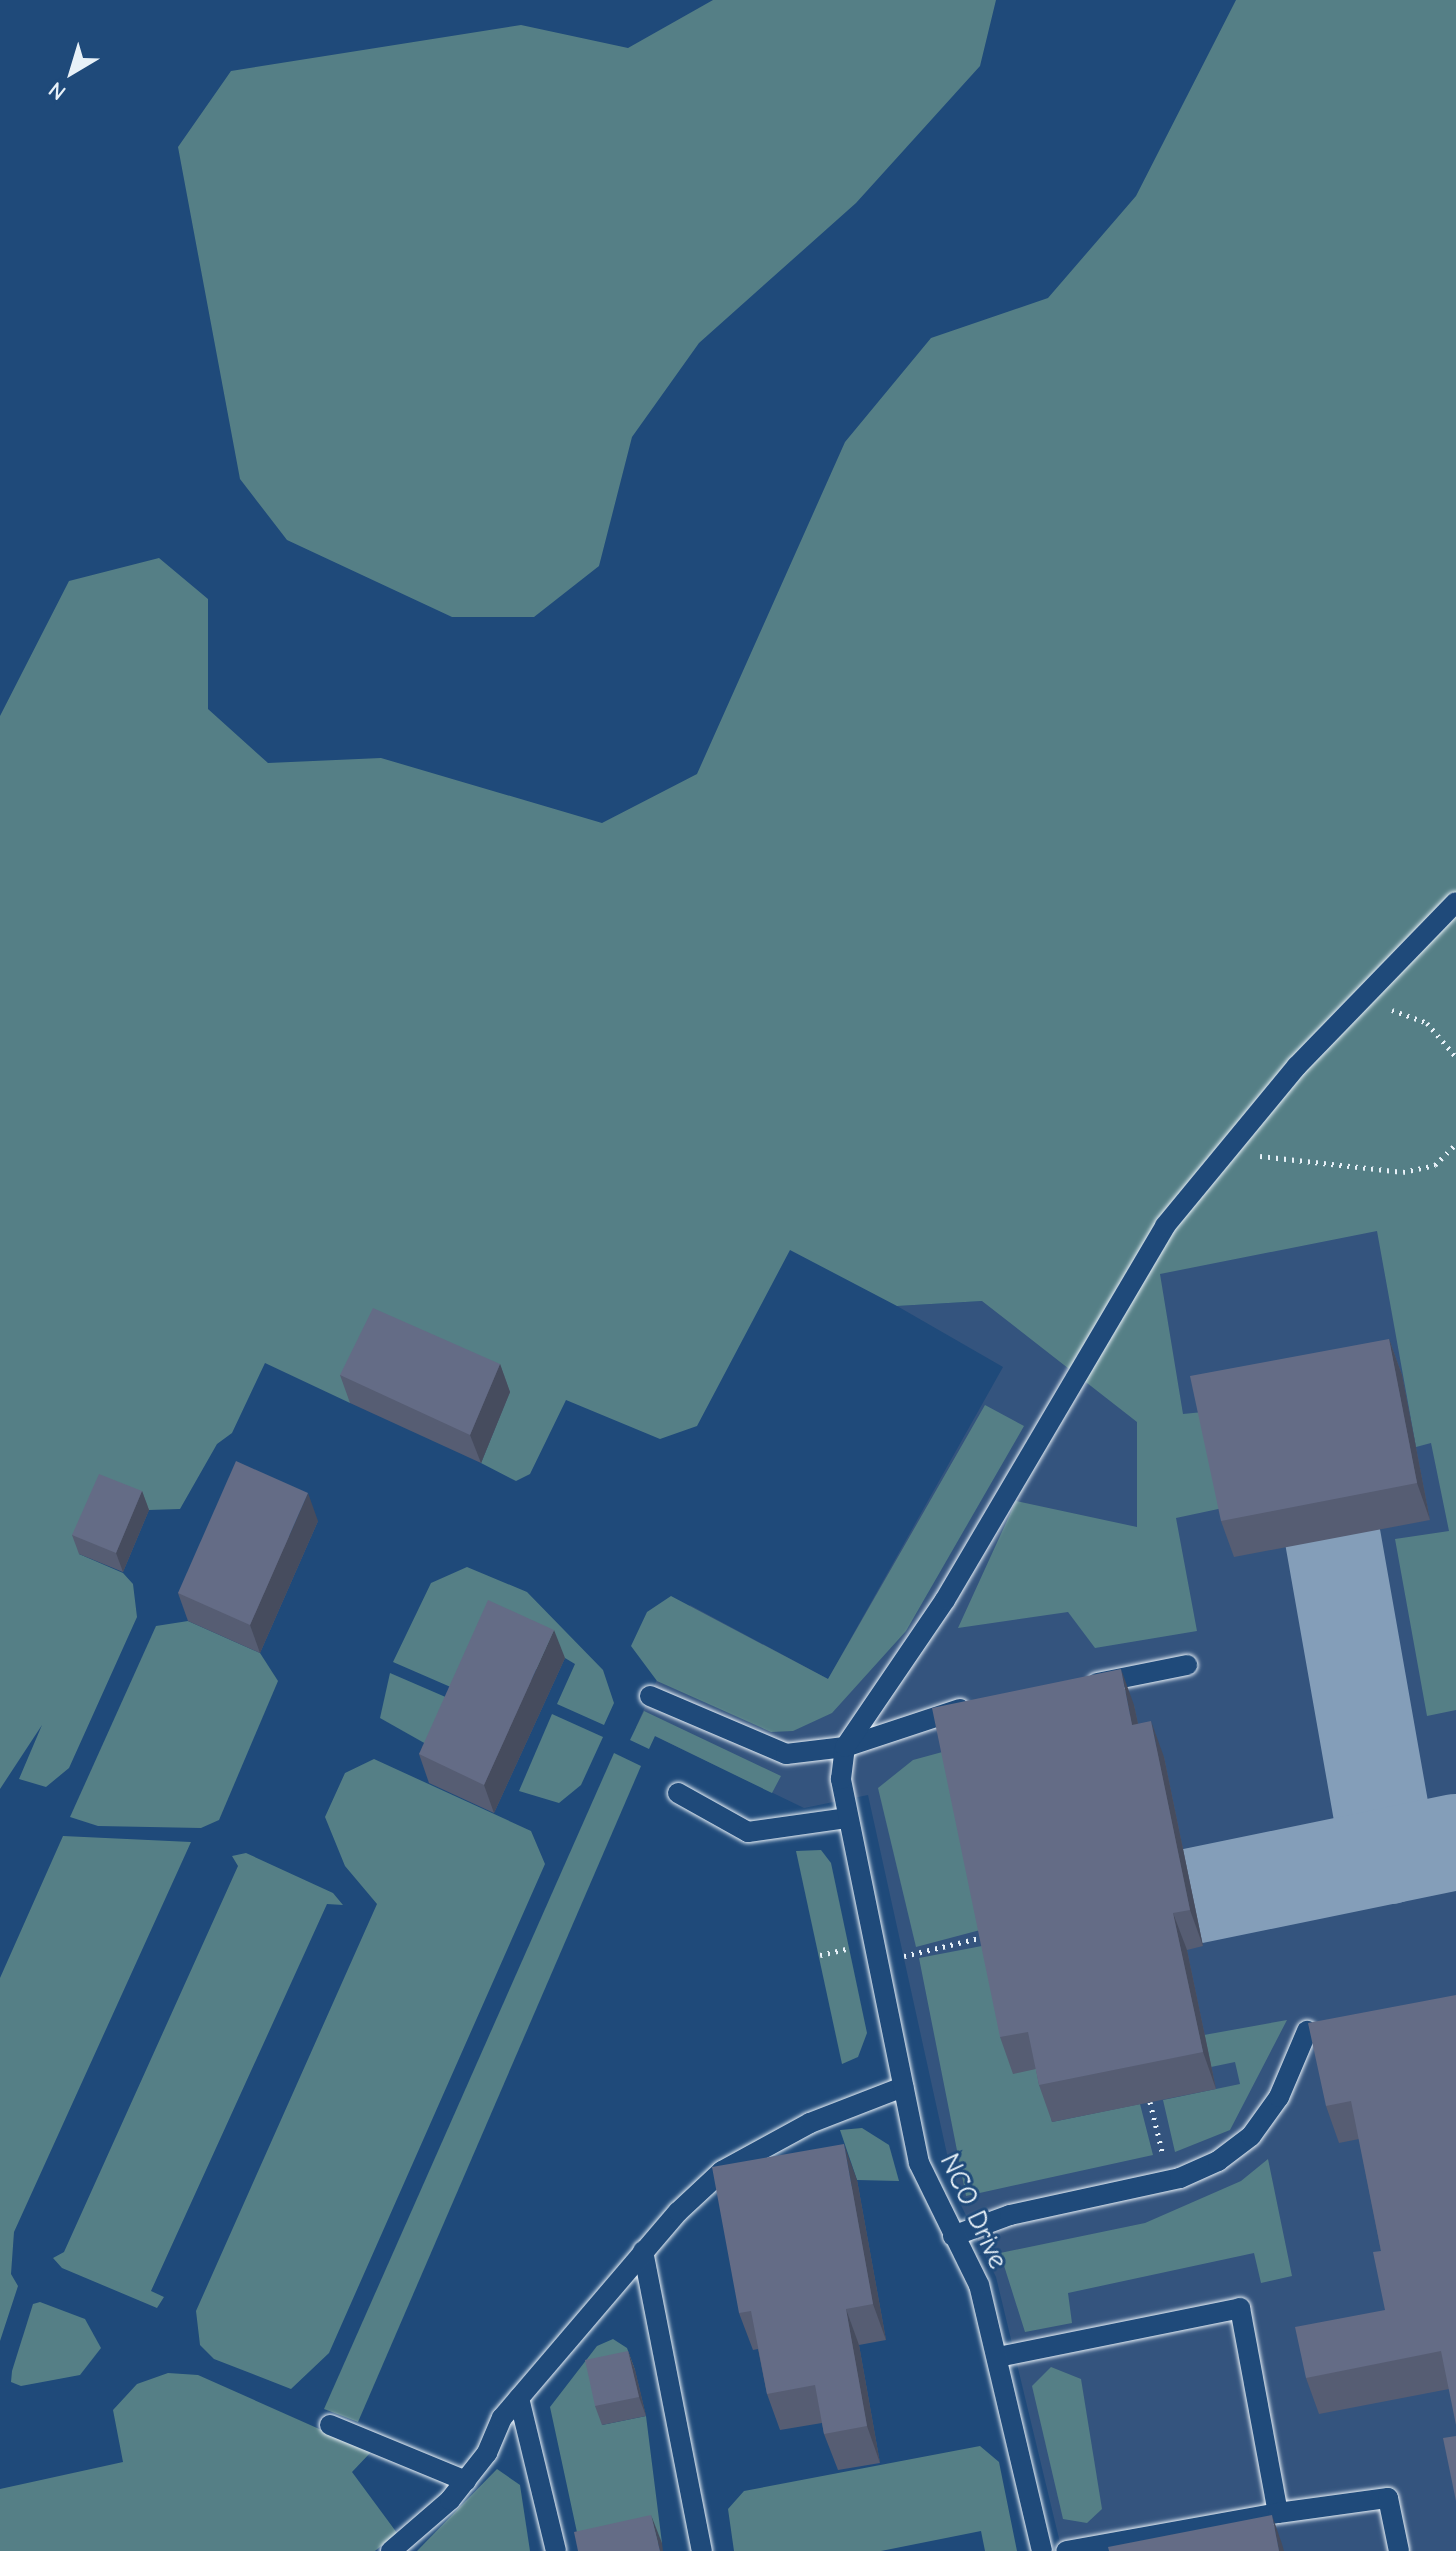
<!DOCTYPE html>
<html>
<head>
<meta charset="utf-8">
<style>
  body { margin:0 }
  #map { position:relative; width:1456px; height:2551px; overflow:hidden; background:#1f4a7a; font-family:"Comic Neue",sans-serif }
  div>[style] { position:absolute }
  .built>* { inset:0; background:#34547e }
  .green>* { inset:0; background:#557f86 }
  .taxiway>* { height:96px; margin:-48px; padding:0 48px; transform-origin:48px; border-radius:48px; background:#849eb9 }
  .path>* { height:5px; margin-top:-2.5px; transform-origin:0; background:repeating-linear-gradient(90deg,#e8f1f8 0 2px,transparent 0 8px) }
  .roads { filter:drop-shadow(0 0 2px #e8f1f8) drop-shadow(0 0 2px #e8f1f8) }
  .service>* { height:20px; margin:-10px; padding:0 10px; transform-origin:10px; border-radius:10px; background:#1f4a7a }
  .wall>* { inset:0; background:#565d73 }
  .shaded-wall>* { inset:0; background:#464c5e }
  .building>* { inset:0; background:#646c86 }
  span { translate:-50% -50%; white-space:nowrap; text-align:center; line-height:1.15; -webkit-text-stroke:6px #1f4a7a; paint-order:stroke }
  .street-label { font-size:28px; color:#e8f1f8 }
  .north { position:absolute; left:32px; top:32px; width:80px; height:80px; -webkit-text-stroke:6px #1f4a7a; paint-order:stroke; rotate:218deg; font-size:22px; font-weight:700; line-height:32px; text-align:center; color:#e8f1f8 }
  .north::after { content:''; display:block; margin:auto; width:28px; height:36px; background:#e8f1f8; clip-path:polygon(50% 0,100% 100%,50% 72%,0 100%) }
</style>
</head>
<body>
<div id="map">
  <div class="built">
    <div style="clip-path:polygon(1456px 856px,1456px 2551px,1062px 2551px,996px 2277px,956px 2195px,868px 1795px,804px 1808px,636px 1727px,690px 1605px,828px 1679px,1003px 1367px,897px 1306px,982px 1301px)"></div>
  </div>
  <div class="green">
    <div style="clip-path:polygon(713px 0,996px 0,980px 66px,856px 203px,699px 343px,632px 437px,599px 566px,534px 617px,452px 617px,287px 540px,240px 479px,178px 147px,231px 71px,521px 25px,628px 48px)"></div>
    <div style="clip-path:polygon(1236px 0,1456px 0,1456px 1710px,1427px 1716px,1395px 1539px,1449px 1531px,1431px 1443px,1416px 1447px,1377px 1231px,1160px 1274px,1183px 1414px,1203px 1412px,1223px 1508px,1176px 1518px,1197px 1631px,1095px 1648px,1068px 1612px,958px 1628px,1016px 1501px,1137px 1527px,1137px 1422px,982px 1301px,897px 1306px,790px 1250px,697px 1426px,660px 1439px,566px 1400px,530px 1474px,516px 1481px,481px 1463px,510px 1391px,350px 1403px,265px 1363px,232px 1433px,217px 1444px,180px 1509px,149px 1510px,107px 1493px,79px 1554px,123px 1573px,133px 1584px,137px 1617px,69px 1768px,46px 1787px,19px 1779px,42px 1725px,0 1789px,0 716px,69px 581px,159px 558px,208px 599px,208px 709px,268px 763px,381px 758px,602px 823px,697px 774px,845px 442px,931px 338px,1048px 298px,1136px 196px)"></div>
    <div style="clip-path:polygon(985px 1405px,1024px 1426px,906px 1631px,832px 1713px,793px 1731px,771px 1732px,657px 1681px,631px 1646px,647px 1612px,671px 1596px,828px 1679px)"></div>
    <div style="clip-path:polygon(467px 1567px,527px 1592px,603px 1670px,614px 1703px,604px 1725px,557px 1704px,575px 1664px,565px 1658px,469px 1695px,393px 1662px,431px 1583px)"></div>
    <div style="clip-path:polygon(188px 1621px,260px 1653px,278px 1681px,219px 1820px,201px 1828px,98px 1826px,70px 1817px,156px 1626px)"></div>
    <div style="clip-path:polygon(390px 1673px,464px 1705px,442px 1753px,380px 1718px)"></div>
    <div style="clip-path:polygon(644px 1711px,781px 1776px,772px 1793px,655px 1736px,649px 1749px,630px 1740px)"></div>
    <div style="clip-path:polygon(552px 1714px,603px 1737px,581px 1785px,559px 1803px,519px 1791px)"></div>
    <div style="clip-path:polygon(946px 1751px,984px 1929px,916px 1947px,878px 1788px,913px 1760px)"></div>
    <div style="clip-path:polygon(614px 1753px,641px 1766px,358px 2422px,324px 2409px)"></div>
    <div style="clip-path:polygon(374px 1759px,531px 1831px,545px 1864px,329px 2353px,291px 2389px,214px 2359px,200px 2345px,196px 2311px,377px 1904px,345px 1866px,325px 1817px,345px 1773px)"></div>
    <div style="clip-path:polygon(63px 1836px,191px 1842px,14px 2232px,11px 2274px,18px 2286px,0 2341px,0 1978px)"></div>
    <div style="clip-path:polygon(821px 1850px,831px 1863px,867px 2033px,858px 2057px,842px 2064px,796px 1851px)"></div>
    <div style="clip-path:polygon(246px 1853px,333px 1893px,343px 1905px,327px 1904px,151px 2291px,164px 2297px,157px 2308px,62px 2268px,53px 2258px,64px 2252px,238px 1866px,232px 1856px)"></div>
    <div style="clip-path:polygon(987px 1945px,1041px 2068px,1052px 2122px,1140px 2104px,1153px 2155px,966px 2196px,919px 1958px)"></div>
    <div style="clip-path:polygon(1287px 2020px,1230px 2130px,1175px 2152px,1163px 2100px,1240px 2084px,1235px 2062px,1211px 2067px,1204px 2035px)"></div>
    <div style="clip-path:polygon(862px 2128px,889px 2145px,899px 2181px,857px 2180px,840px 2130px)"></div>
    <div style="clip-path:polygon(1268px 2159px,1292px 2276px,1261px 2283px,1254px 2253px,1068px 2293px,1072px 2323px,1025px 2332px,1000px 2253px,1145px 2223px,1241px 2181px)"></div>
    <div style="clip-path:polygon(40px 2302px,85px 2319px,101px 2348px,80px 2375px,21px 2386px,11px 2382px,12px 2371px,33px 2304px)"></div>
    <div style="clip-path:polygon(613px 2339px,627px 2348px,635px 2370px,602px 2425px,646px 2416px,662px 2543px,581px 2551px,550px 2407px,597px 2346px)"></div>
    <div style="clip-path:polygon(1051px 2367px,1081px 2379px,1102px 2509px,1087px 2523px,1063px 2519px,1032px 2386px)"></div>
    <div style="clip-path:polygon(168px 2373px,198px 2375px,371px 2452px,352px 2472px,397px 2533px,375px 2551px,0 2551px,0 2489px,123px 2462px,113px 2410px,137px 2384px)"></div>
    <div style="clip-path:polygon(980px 2446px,999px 2462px,1017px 2551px,985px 2551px,981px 2531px,881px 2551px,734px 2551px,728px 2509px,744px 2491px)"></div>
    <div style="clip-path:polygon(497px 2469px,520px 2485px,530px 2551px,417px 2551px)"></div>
  </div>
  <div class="taxiway">
    <div style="left:1333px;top:1539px;width:322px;rotate:80deg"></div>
    <div style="left:1193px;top:1896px;width:268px;rotate:-11.6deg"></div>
  </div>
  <div class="path">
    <div style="left:1392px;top:1010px;width:37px;rotate:20deg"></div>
    <div style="left:1427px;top:1023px;width:45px;rotate:49.5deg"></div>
    <div style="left:1260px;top:1156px;width:144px;rotate:6.4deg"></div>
    <div style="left:1403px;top:1172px;width:33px;rotate:-12deg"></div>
    <div style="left:1435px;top:1165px;width:30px;rotate:-45deg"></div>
    <div style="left:820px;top:1955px;width:28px;rotate:-13deg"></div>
    <div style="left:904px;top:1956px;width:82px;rotate:-13.4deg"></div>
    <div style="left:1150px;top:2102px;width:55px;rotate:76.2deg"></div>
  </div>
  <div class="roads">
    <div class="service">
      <div style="left:1097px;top:1683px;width:92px;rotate:-11.3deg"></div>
      <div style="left:650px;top:1696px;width:148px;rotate:23.1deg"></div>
      <div style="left:786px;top:1754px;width:59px;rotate:-6.8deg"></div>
      <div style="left:845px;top:1747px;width:121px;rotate:-18.3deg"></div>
      <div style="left:678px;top:1793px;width:80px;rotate:29.1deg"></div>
      <div style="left:748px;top:1832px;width:101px;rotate:-8deg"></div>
      <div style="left:953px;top:2236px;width:61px;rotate:-20.2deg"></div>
      <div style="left:1010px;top:2215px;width:174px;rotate:-12.3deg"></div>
      <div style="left:1180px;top:2178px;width:42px;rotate:-24.1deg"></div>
      <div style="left:1218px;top:2161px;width:41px;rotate:-37.1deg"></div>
      <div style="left:1251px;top:2136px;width:48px;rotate:-54.3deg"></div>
      <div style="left:1279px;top:2097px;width:72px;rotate:-67deg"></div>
      <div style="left:643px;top:2251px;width:306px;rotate:78.9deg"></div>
      <div style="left:998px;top:2357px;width:247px;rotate:-11.4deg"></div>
      <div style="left:1240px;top:2308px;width:208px;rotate:79.5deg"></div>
      <div style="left:1278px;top:2513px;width:215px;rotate:169.8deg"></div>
      <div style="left:519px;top:2398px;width:157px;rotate:76.4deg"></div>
      <div style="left:330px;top:2425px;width:147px;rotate:22.4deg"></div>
      <div style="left:1278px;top:2513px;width:111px;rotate:-7.8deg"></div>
      <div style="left:1388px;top:2498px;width:54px;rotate:78.3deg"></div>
      <div style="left:391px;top:2551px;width:78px;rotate:-40.8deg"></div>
      <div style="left:450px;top:2500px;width:60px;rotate:-51.8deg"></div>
      <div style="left:487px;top:2453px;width:38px;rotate:-67deg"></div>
      <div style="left:502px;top:2418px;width:271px;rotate:-49.5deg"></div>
      <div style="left:678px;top:2212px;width:60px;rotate:-43deg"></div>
      <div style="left:722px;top:2171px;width:100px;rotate:-28.6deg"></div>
      <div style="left:810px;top:2123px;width:100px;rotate:-21.2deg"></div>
      <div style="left:1042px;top:2551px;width:273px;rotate:-103.3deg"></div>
      <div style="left:979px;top:2285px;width:136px;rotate:-116.2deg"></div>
      <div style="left:919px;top:2163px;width:392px;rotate:-101.5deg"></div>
      <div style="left:841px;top:1779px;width:32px;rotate:-83deg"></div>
      <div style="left:845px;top:1747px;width:178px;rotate:-55.8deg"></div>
      <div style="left:945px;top:1600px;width:434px;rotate:-59.5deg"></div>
      <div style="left:1165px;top:1226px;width:207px;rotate:-50.5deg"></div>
      <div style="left:1297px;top:1066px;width:228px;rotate:-45.9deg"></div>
    </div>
  </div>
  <div class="wall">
    <div style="clip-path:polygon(1389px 1339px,1402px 1375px,1430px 1520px,1234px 1557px,1221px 1521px)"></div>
    <div style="clip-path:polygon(500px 1364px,510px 1392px,481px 1463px,350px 1403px,340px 1375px)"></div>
    <div style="clip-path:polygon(142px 1491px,149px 1510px,123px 1572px,79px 1554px,72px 1535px)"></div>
    <div style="clip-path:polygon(318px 1521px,260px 1653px,188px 1621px,178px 1593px)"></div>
    <div style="clip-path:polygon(565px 1658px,494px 1813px,429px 1783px,419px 1754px)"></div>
    <div style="clip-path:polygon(1134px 1705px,1138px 1724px,1164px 1757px,1203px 1946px,1187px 1950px,1216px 2089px,1052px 2122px,1039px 2085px,1036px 2069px,1013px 2074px,1000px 2037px)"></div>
    <div style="clip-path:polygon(1456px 1995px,1449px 2389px,1319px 2414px,1306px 2378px,1385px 2310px,1381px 2251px,1359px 2139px,1339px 2143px,1326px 2106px)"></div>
    <div style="clip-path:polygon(857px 2180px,886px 2340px,859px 2345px,880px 2463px,838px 2470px,824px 2434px,822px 2423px,780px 2430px,767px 2394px,758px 2349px,753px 2350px,739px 2313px)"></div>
    <div style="clip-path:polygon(628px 2351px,635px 2370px,646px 2416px,602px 2425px,595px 2406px)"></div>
  </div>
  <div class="shaded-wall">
    <div style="clip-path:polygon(1389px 1339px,1402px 1375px,1430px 1520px,1417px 1483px)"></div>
    <div style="clip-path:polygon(500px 1364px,510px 1392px,481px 1463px,470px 1435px)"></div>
    <div style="clip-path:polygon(142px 1491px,149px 1510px,123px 1572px,116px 1553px)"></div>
    <div style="clip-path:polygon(308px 1493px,318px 1521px,260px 1653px,250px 1625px)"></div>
    <div style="clip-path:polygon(554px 1630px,565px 1658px,494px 1813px,484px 1785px)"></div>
    <div style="clip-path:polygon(1121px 1669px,1134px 1705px,1146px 1761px,1132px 1725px)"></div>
    <div style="clip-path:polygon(1151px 1721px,1164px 1757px,1203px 1946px,1190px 1910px)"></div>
    <div style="clip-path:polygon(1173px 1913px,1187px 1950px,1216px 2089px,1203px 2052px)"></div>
    <div style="clip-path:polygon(844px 2144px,857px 2180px,886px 2340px,873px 2304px)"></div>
    <div style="clip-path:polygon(846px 2309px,859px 2345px,880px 2463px,867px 2426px)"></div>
    <div style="clip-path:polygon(628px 2351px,635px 2370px,646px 2416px,639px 2397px)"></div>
    <div style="clip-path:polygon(651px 2515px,662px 2543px,663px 2551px,660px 2551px)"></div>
    <div style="clip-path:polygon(1272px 2515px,1282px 2544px,1284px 2551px,1279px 2551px)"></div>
  </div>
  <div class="building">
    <div style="clip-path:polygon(373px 1308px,500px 1364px,470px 1435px,340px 1375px)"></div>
    <div style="clip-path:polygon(1389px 1339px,1417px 1483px,1221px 1521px,1190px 1376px)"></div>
    <div style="clip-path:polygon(236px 1461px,308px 1493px,250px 1625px,178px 1593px)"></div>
    <div style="clip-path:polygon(99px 1474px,142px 1491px,116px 1553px,72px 1535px)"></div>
    <div style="clip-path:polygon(488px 1600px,554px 1630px,484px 1785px,419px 1754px)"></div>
    <div style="clip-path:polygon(1121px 1669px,1132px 1725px,1151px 1721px,1190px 1910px,1173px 1913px,1203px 2052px,1039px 2085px,1028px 2032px,1000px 2037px,932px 1708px)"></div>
    <div style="clip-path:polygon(1456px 1995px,1456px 2425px,1441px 2351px,1306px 2378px,1295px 2327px,1385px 2310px,1373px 2252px,1381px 2251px,1351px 2101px,1326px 2106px,1308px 2023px)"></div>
    <div style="clip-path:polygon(844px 2144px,873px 2304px,846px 2309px,867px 2426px,824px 2434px,815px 2385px,767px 2394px,751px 2311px,739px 2313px,712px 2167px)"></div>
    <div style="clip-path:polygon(628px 2351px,639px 2397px,595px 2406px,585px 2360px)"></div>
    <div style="clip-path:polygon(1456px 2436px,1456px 2501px,1443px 2438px)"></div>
    <div style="clip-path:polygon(651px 2515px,660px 2551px,578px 2551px,574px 2532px)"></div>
    <div style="clip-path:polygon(1272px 2515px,1279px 2551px,1109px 2551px,1108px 2547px)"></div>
  </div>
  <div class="street-label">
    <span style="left:974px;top:2211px;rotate:65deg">NCO Drive</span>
  </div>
  <div class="north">N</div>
</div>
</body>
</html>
